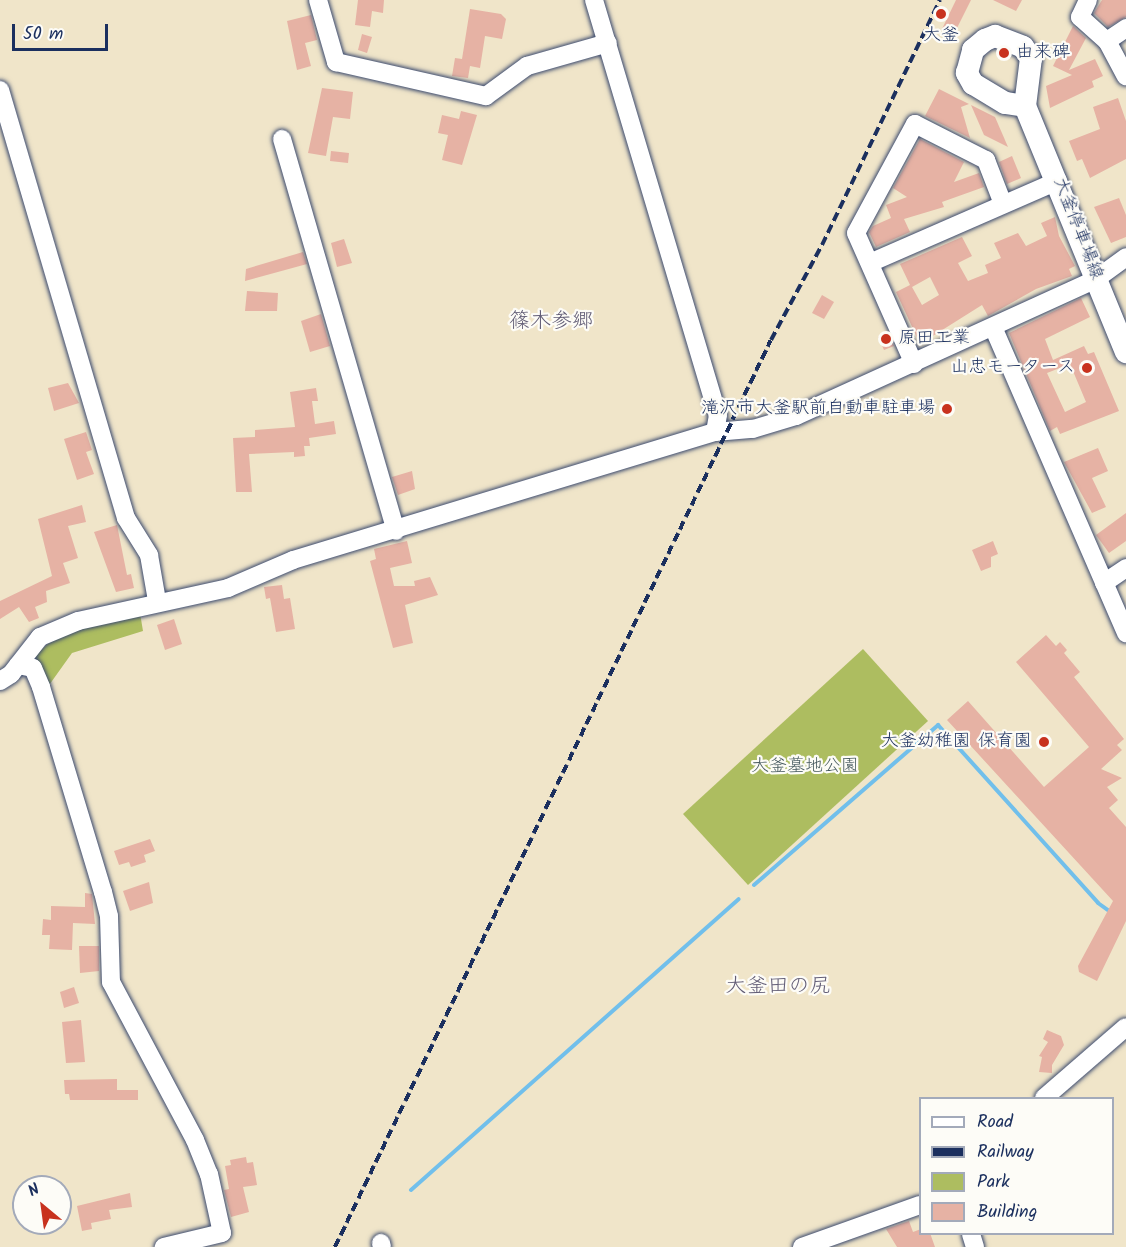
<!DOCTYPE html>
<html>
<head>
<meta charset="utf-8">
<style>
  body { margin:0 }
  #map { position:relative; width:1126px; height:1247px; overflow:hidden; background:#f0e5c9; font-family:Kalam,"Klee One",sans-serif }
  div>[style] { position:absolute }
  .green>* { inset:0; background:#adbd60 }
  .stream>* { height:4px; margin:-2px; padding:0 2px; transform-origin:2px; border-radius:2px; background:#71bfeb }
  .building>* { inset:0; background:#e6b2a4 }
  .roads { filter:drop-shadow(0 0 2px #3b4a6e) drop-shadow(0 0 2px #3b4a6e) }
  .minor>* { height:18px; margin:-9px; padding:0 9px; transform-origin:9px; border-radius:9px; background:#fff }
  .major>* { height:22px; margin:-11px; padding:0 11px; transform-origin:11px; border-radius:11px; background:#fff }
  .rail>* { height:4px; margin-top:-2px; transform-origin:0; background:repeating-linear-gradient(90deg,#1b2f5e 0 9px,transparent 0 13.5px) }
  .dots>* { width:16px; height:16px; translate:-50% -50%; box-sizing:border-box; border:3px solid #fdfcf7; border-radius:50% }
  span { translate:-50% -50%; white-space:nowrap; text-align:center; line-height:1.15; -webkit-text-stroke:4.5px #fdfcf7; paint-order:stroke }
  .poi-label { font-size:18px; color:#1b2f5e }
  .left { translate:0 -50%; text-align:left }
  .right { translate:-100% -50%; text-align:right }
  .street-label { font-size:18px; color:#1b2f5e }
  .park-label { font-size:18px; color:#475a5f }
  .quarter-label { font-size:21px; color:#625d76 }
  .legend { position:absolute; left:919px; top:1097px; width:195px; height:138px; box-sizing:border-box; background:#fdfcf7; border:2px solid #a3aaba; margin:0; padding:8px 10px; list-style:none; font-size:18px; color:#1b2f5e }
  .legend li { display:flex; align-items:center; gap:12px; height:30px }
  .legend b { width:30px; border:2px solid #a3aaba }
  .north { position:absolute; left:12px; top:1175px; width:60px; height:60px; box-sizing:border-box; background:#fdfcf7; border:2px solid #a3aaba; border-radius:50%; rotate:331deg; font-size:16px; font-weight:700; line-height:24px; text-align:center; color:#1b2f5e }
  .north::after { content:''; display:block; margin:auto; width:21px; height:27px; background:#c8321e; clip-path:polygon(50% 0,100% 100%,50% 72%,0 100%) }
  .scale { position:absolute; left:12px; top:24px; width:96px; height:27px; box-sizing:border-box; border:3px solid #1b2f5e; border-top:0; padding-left:8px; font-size:18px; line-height:21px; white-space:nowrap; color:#1b2f5e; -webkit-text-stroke:4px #fdfcf7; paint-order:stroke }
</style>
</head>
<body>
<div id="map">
  <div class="green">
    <div style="clip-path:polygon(140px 613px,143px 631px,72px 653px,47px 688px,35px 662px,36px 655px,51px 641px,88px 626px)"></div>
    <div style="clip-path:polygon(863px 649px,928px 721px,748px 885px,683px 814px)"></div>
  </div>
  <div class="stream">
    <div style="left:754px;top:885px;width:244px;rotate:-41deg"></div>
    <div style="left:938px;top:725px;width:239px;rotate:48deg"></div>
    <div style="left:1098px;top:903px;width:17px;rotate:36deg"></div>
    <div style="left:411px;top:1190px;width:438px;rotate:-41.6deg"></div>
  </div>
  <div class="building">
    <div style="clip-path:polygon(358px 0,384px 0,383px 13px,372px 11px,370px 27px,355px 25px)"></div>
    <div style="clip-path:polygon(956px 0,971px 0,954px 34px,942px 29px)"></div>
    <div style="clip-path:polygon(993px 0,1022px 0,1016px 11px)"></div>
    <div style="clip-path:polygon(1102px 0,1126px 0,1126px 17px,1108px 27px,1094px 13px)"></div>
    <div style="clip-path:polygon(470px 9px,501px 14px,506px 19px,502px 39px,485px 36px,480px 68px,470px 66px,468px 78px,452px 76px,455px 58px,462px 59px)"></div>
    <div style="clip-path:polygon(311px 15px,317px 40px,305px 43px,311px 66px,297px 70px,287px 21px)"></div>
    <div style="clip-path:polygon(1073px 26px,1086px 38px,1069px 70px,1095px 59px,1103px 76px,1092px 81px,1094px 87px,1050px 108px,1046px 86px,1072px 75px,1053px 66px)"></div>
    <div style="clip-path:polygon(362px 34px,372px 37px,367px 53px,358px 50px)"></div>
    <div style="clip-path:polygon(322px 88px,353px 92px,350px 119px,333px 117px,326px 156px,308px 153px)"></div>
    <div style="clip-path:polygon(939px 89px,969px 104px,961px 107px,970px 138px,925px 116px)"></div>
    <div style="clip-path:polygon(1118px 98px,1126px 121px,1126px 159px,1090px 178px,1082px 159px,1077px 161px,1069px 141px,1100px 129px,1093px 107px)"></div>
    <div style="clip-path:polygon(971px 105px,995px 117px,1008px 147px,984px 135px)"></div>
    <div style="clip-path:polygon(461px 111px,477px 115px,462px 165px,442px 160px,448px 135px,438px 133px,442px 115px,459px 119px)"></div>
    <div style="clip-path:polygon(920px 139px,964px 162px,954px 182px,979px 173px,984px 187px,942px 202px,944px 207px,904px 219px,910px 232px,876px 247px,869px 232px,873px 226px,891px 218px,886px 205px,907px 197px,893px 188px)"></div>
    <div style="clip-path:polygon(331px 151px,349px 153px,348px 163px,330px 161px)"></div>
    <div style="clip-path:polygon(1012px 156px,1021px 178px,1007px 184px,999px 162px)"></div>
    <div style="clip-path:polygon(1119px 198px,1126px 215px,1126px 237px,1111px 243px,1094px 207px)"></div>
    <div style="clip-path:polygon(evenodd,1055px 217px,1059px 236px,1075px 266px,1069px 269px,1072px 276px,1036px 289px,988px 316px,982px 305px,920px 344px,896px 292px,910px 285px,900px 264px,962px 237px,972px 256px,958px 263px,968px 281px,988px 273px,985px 265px,1001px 258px,994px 243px,1018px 233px,1026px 246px,1047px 236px,1041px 223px,1055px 217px,930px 277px,939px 295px,922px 305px,912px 287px,930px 277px)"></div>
    <div style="clip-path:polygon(344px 239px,352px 263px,337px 267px,331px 243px)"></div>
    <div style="clip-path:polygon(303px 252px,307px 264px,245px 281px,246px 269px)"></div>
    <div style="clip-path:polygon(247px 291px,278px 293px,277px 311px,245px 311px)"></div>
    <div style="clip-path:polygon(822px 295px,834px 302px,824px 319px,812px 313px)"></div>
    <div style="clip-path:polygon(evenodd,1081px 298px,1090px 317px,1045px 339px,1053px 360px,1084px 346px,1088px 354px,1094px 352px,1119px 411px,1060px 434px,1057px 427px,1050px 431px,1009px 333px,1081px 298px,1070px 364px,1086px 402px,1065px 412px,1047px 373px,1070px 364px)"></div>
    <div style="clip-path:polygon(321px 314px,330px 346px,310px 352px,301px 321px)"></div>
    <div style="clip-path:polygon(888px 333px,894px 346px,884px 350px,878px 337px)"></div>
    <div style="clip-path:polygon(68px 383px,79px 403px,54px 411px,48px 388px)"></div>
    <div style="clip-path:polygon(316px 388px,318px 401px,312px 401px,315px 424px,334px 421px,336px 434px,309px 438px,310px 446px,304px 446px,305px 456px,294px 457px,294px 452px,249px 454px,252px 492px,236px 492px,233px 438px,255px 437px,255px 430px,295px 427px,290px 392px)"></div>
    <div style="clip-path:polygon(86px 432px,92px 450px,86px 452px,94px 474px,77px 480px,64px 439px)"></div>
    <div style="clip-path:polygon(1098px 448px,1108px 471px,1092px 478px,1106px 507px,1092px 513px,1064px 462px)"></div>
    <div style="clip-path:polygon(412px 471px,415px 489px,398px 495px,392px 477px)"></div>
    <div style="clip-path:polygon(82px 505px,86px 522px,68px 526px,78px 558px,63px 563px,70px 583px,46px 591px,47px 602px,35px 607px,39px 618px,29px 622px,19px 607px,0 619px,0 601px,52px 576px,38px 519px)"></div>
    <div style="clip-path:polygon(1126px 513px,1126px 541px,1109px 553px,1096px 535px)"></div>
    <div style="clip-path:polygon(117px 525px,127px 575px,131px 574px,134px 588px,116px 592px,94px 532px)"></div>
    <div style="clip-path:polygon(407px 541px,412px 563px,390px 568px,394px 586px,415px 586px,414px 581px,430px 577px,438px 595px,405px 605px,413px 643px,393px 648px,370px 561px,376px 559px,374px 549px)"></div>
    <div style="clip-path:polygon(993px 541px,998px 554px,991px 557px,991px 567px,981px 571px,972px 550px)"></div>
    <div style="clip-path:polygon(282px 585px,284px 599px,290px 598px,295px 629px,276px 632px,270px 598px,266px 599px,264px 587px)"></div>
    <div style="clip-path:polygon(174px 619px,182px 644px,165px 650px,157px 625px)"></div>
    <div style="clip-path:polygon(1046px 635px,1056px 646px,1060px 642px,1067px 650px,1064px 653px,1080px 672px,1074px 677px,1124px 739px,1117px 745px,1122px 750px,1101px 769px,1122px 778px,1107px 787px,1118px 800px,1109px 808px,1126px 827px,1126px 921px,1097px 981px,1079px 972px,1078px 966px,1113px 901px,947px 720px,968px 701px,1044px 787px,1089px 747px,1016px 662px)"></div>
    <div style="clip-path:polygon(150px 839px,155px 851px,144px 855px,146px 862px,131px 867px,129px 862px,119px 865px,114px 851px)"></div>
    <div style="clip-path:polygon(149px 882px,153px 903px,130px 911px,123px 891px)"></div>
    <div style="clip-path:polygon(85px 893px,92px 894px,95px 924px,73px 923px,72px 950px,49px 949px,50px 935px,42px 935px,43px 919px,51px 920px,51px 906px,85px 907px)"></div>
    <div style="clip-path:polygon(79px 946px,99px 946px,99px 971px,80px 973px)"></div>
    <div style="clip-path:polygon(74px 987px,79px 1003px,64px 1008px,60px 992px)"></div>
    <div style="clip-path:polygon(81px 1020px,85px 1062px,66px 1063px,62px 1022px)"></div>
    <div style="clip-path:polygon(1047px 1030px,1061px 1036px,1064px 1045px,1052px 1065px,1052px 1073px,1039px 1072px,1042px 1057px,1039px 1056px,1048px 1042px,1043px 1039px)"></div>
    <div style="clip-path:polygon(117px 1079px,117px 1090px,138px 1090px,138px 1100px,70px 1100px,69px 1094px,65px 1094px,64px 1080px)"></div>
    <div style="clip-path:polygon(246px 1157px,247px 1163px,253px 1162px,257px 1185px,243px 1187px,249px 1212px,231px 1217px,224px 1190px,229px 1189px,225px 1166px,231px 1165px,230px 1160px)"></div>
    <div style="clip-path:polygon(130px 1193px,132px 1207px,109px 1210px,111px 1219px,91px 1223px,92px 1229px,82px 1231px,77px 1206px)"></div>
    <div style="clip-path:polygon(909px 1221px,913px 1232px,921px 1229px,921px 1233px,930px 1233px,935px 1247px,897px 1247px,886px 1229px)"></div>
  </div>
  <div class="roads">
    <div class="minor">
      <div style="left:318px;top:0;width:65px;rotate:73.8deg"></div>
      <div style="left:336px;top:62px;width:154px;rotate:12.8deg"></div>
      <div style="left:486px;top:96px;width:51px;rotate:-36.2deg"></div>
      <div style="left:527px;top:66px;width:84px;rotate:-15.9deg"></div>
      <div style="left:594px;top:0;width:433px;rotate:73.4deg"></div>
      <div style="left:718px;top:415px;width:17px;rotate:100deg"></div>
      <div style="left:1088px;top:0;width:19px;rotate:115deg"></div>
      <div style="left:1080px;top:17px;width:36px;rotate:42deg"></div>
      <div style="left:1107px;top:41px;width:40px;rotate:62deg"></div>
      <div style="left:1107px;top:41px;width:23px;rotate:-34deg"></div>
      <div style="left:0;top:90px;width:446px;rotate:73.6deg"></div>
      <div style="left:126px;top:518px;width:44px;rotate:58.1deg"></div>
      <div style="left:149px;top:555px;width:47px;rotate:80.1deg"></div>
      <div style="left:282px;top:139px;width:408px;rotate:73.8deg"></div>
      <div style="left:870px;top:263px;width:205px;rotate:-23.6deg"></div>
      <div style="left:993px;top:327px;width:334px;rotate:66.5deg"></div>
      <div style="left:914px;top:364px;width:143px;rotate:-113.9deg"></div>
      <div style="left:856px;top:233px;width:124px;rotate:-61.6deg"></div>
      <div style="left:915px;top:124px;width:80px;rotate:26.9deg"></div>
      <div style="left:986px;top:160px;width:47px;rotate:68.9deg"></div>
      <div style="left:1104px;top:583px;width:27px;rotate:-34deg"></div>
      <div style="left:18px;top:665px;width:15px;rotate:11deg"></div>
      <div style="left:33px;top:668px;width:21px;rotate:67deg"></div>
      <div style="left:41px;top:687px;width:214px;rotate:73.2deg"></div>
      <div style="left:103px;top:892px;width:25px;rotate:76deg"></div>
      <div style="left:109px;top:916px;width:66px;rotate:88.3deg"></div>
      <div style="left:111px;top:982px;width:179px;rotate:62deg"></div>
      <div style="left:195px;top:1140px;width:37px;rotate:68deg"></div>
      <div style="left:209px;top:1174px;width:60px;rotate:77.6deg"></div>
      <div style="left:222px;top:1233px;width:60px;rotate:166.4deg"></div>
      <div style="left:0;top:681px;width:13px;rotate:-32deg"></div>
      <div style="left:11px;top:674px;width:47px;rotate:-51.9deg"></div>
      <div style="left:40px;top:637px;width:41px;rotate:-22.8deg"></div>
      <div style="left:78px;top:621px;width:154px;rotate:-12.4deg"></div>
      <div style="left:228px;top:588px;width:71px;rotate:-23.3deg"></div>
      <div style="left:293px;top:560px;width:441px;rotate:-16.9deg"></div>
      <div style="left:715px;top:432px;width:38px;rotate:-5deg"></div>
      <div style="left:753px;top:429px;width:45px;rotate:-16.8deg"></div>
      <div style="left:796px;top:416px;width:330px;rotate:-24.5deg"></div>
      <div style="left:1096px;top:279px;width:37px;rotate:-36deg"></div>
      <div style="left:1044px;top:1098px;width:108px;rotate:-40.9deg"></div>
      <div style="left:971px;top:1234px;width:14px;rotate:73deg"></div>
      <div style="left:381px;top:1243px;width:4px;rotate:76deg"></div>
      <div style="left:802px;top:1247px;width:125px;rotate:-19.6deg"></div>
    </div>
    <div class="major">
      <div style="left:1025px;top:106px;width:20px;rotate:-171deg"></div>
      <div style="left:1005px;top:103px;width:37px;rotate:-149deg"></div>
      <div style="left:973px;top:84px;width:13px;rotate:-119deg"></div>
      <div style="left:967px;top:73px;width:24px;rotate:-75deg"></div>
      <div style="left:973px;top:50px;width:16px;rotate:-40deg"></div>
      <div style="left:985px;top:40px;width:11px;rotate:-22deg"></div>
      <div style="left:995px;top:36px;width:30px;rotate:21deg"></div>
      <div style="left:1023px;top:47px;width:14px;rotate:54deg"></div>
      <div style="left:1031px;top:58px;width:48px;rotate:97.1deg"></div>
      <div style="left:1025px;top:106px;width:266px;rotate:67.7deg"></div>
    </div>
  </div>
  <div class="rail">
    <div style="left:335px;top:1247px;width:1006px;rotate:-64.33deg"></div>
    <div style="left:771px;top:340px;width:108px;rotate:-61.8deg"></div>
    <div style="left:822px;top:245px;width:272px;rotate:-64.3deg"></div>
  </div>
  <div class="dots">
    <div style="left:941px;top:14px;background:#c8321e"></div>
    <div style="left:1004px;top:53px;background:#c8321e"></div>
    <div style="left:886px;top:339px;background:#c8321e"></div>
    <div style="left:1087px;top:368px;background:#c8321e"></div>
    <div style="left:947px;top:409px;background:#c8321e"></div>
    <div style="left:1044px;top:742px;background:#c8321e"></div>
  </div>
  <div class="poi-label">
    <span style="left:941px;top:36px">大釜</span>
    <span class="left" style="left:1016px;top:53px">由来碑</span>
    <span class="left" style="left:898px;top:339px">原田工業</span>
    <span class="right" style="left:1075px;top:368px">山忠モータース</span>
    <span class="right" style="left:935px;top:409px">滝沢市大釜駅前自動車駐車場</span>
    <span class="right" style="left:1032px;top:742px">大釜幼稚園 保育園</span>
  </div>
  <div class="street-label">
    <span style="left:1077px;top:229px;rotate:69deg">大釜停車場線</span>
  </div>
  <div class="park-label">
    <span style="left:805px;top:767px">大釜墓地公園</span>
  </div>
  <div class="quarter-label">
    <span style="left:551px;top:322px">篠木参郷</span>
    <span style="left:778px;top:987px">大釜田の尻</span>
  </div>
  <ul class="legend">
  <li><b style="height:8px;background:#fff"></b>Road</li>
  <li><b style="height:8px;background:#1b2f5e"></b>Railway</li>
  <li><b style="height:16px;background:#adbd60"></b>Park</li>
  <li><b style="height:16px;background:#e6b2a4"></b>Building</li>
  </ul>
  <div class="north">N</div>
  <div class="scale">50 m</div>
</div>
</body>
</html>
